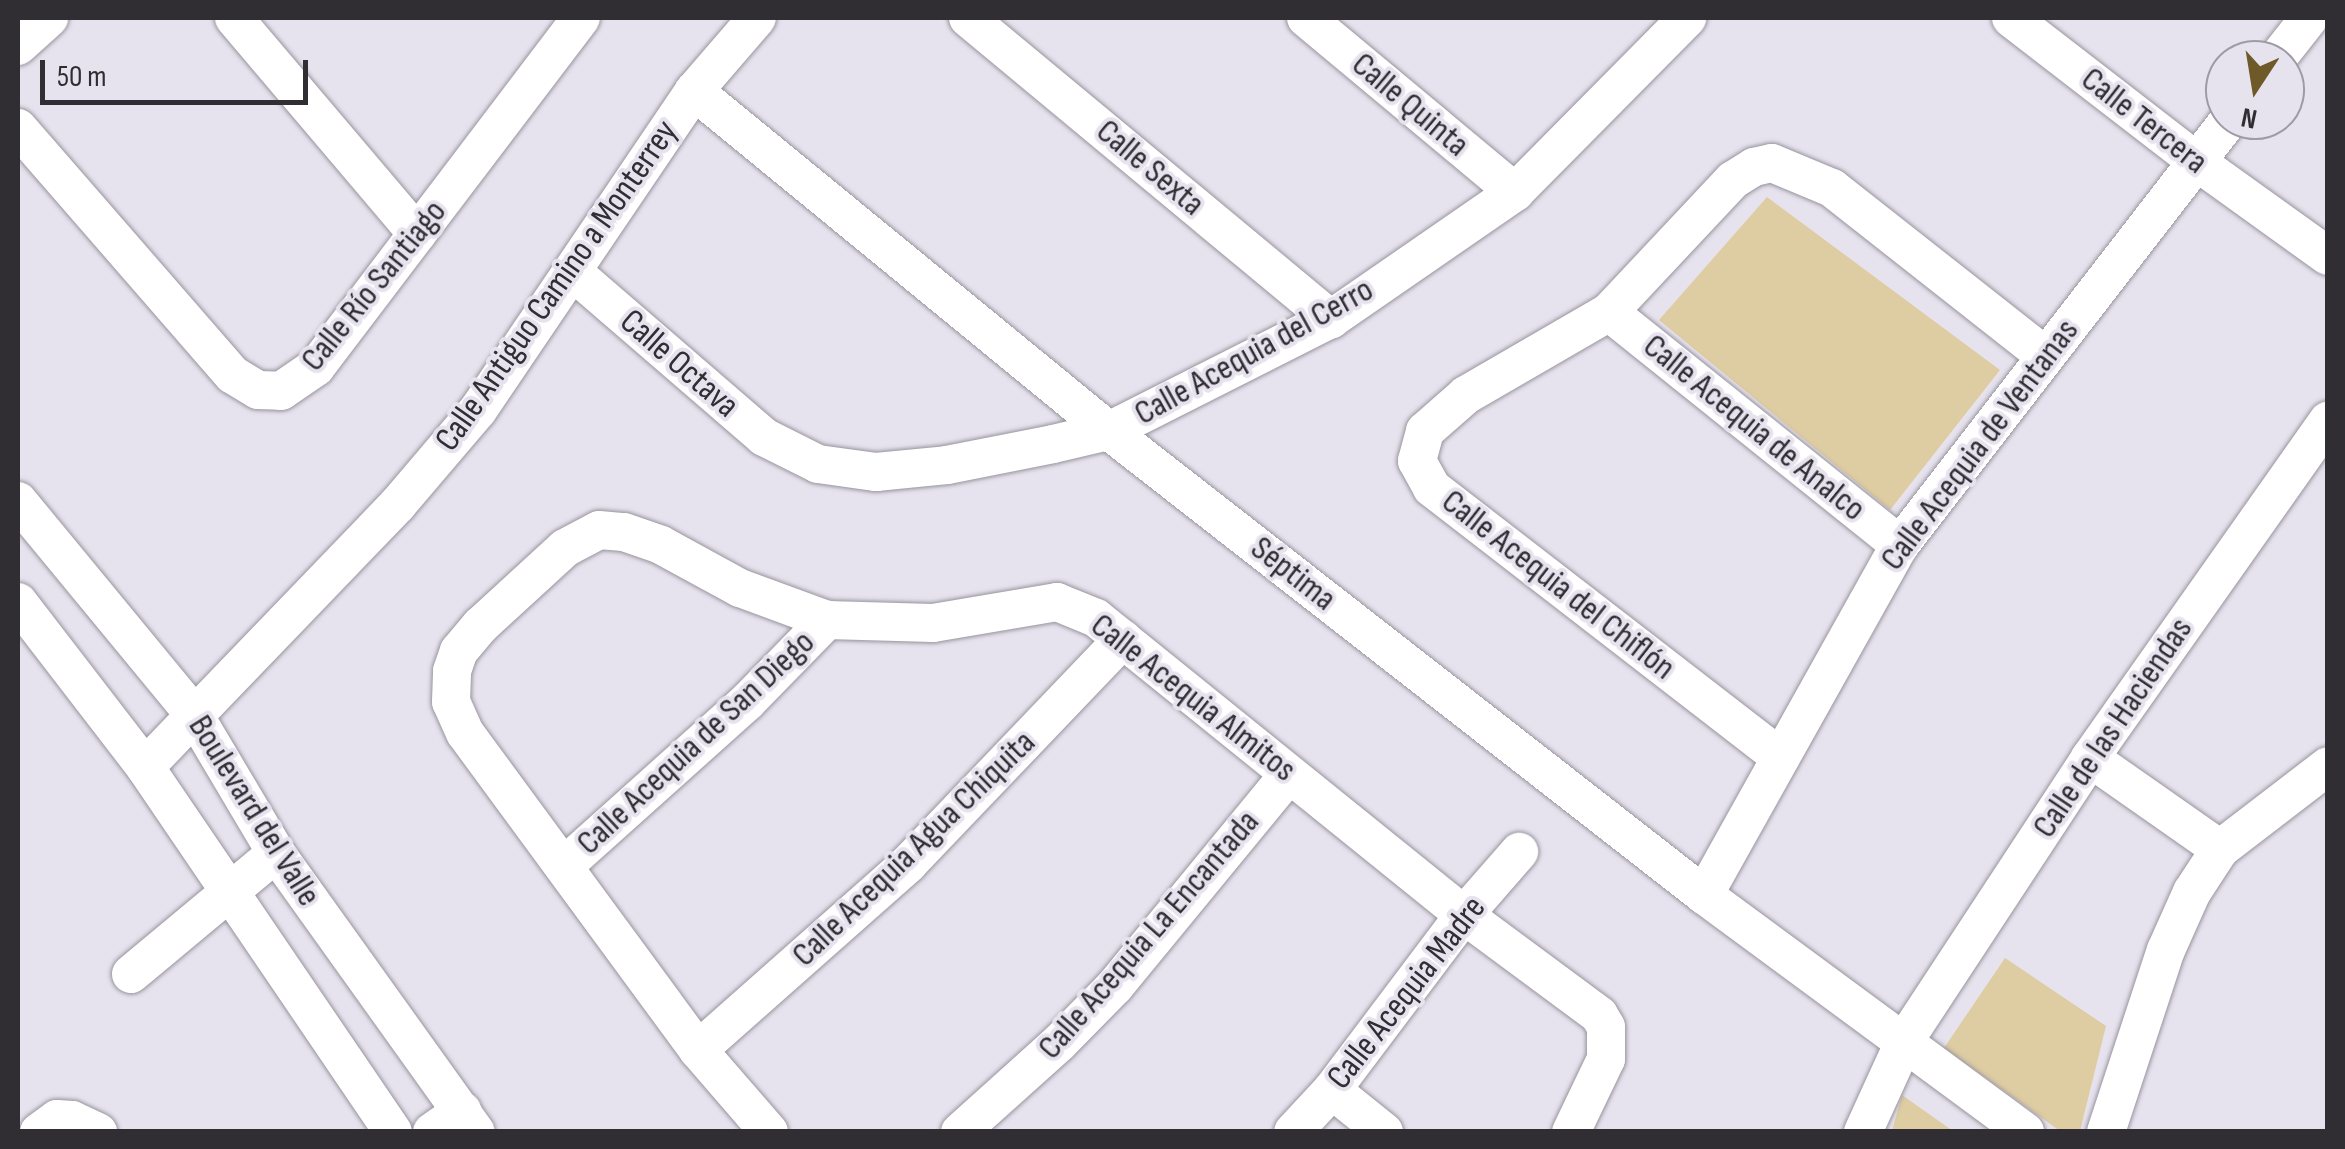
<!DOCTYPE html>
<html>
<head>
<meta charset="utf-8">
<style>
  body { margin:0 }
  #map { position:relative; width:2345px; height:1149px; overflow:hidden; background:#e7e3ee; font-family:"Sofia Sans Condensed",sans-serif }
  div>[style] { position:absolute }
  .green>* { inset:0; background:#decca2 }
  .roads { filter:drop-shadow(0 0 2px #98949e) drop-shadow(0 0 2px #98949e) }
  .minor>* { height:38px; margin:-19px; padding:0 19px; transform-origin:19px; border-radius:19px; background:#fff }
  span { translate:-50% -50%; white-space:nowrap; text-align:center; line-height:1.15; -webkit-text-stroke:8px #e7e3ee; paint-order:stroke }
  .street-label { font-size:35px; color:#302e33 }
  .frame { position:absolute; inset:0; border:20px solid #302e33; pointer-events:none }
  .north { position:absolute; left:2205px; top:40px; width:100px; height:100px; box-sizing:border-box; background:#e7e3ee; border:2px solid #9e9ba3; border-radius:50%; rotate:192deg; font-size:28px; font-weight:700; line-height:40px; text-align:center; color:#302e33 }
  .north::after { content:''; display:block; margin:auto; width:35px; height:45px; background:#6e5928; clip-path:polygon(50% 0,100% 100%,50% 72%,0 100%) }
  .scale { position:absolute; left:40px; top:60px; width:268px; height:45px; box-sizing:border-box; border:5px solid #302e33; border-top:0; padding-left:12px; font-size:30px; line-height:35px; white-space:nowrap; color:#302e33; -webkit-text-stroke:8px #e7e3ee; paint-order:stroke }
</style>
</head>
<body>
<div id="map">
  <div class="green">
    <div style="clip-path:polygon(1767px 197px,2000px 370px,1890px 510px,1659px 320px)"></div>
    <div style="clip-path:polygon(2005px 958px,2106px 1026px,2080px 1131px,2060px 1131px,1944px 1048px)"></div>
    <div style="clip-path:polygon(1902px 1095px,1953px 1131px,1892px 1131px)"></div>
  </div>
  <div class="roads">
    <div class="minor">
      <div style="left:234px;top:18px;width:283px;rotate:49.7deg"></div>
      <div style="left:968px;top:18px;width:472px;rotate:39.7deg"></div>
      <div style="left:1306px;top:18px;width:272px;rotate:39.8deg"></div>
      <div style="left:2011px;top:18px;width:235px;rotate:37.7deg"></div>
      <div style="left:2197px;top:162px;width:161px;rotate:35.7deg"></div>
      <div style="left:18px;top:46px;width:42px;rotate:-42.1deg"></div>
      <div style="left:2276px;top:60px;width:53px;rotate:-51.8deg"></div>
      <div style="left:694px;top:91px;width:536px;rotate:39.33deg"></div>
      <div style="left:1109px;top:431px;width:755px;rotate:37.95deg"></div>
      <div style="left:1704px;top:895px;width:399px;rotate:36.4deg"></div>
      <div style="left:18px;top:128px;width:327px;rotate:49deg"></div>
      <div style="left:233px;top:375px;width:29px;rotate:31deg"></div>
      <div style="left:258px;top:390px;width:23px;rotate:2deg"></div>
      <div style="left:281px;top:391px;width:42px;rotate:-34.4deg"></div>
      <div style="left:316px;top:367px;width:438px;rotate:-52.8deg"></div>
      <div style="left:573px;top:272px;width:252px;rotate:40.8deg"></div>
      <div style="left:764px;top:437px;width:60px;rotate:26.6deg"></div>
      <div style="left:818px;top:464px;width:59px;rotate:7.9deg"></div>
      <div style="left:876px;top:472px;width:71px;rotate:-5.6deg"></div>
      <div style="left:947px;top:465px;width:108px;rotate:-11.2deg"></div>
      <div style="left:1053px;top:444px;width:57px;rotate:-13.1deg"></div>
      <div style="left:1109px;top:431px;width:249px;rotate:-26.8deg"></div>
      <div style="left:1331px;top:319px;width:224px;rotate:-34.6deg"></div>
      <div style="left:1515px;top:192px;width:245px;rotate:-45.3deg"></div>
      <div style="left:1609px;top:312px;width:373px;rotate:38.7deg"></div>
      <div style="left:18px;top:501px;width:275px;rotate:50.5deg"></div>
      <div style="left:193px;top:713px;width:163px;rotate:59.3deg"></div>
      <div style="left:276px;top:853px;width:343px;rotate:54.4deg"></div>
      <div style="left:18px;top:602px;width:208px;rotate:52.4deg"></div>
      <div style="left:145px;top:767px;width:441px;rotate:55.8deg"></div>
      <div style="left:1780px;top:757px;width:440px;rotate:-142.3deg"></div>
      <div style="left:1432px;top:488px;width:31px;rotate:-119deg"></div>
      <div style="left:1417px;top:461px;width:31px;rotate:-75deg"></div>
      <div style="left:1425px;top:431px;width:55px;rotate:-41.3deg"></div>
      <div style="left:1466px;top:395px;width:165px;rotate:-30.1deg"></div>
      <div style="left:1609px;top:312px;width:181px;rotate:-46.8deg"></div>
      <div style="left:1733px;top:180px;width:25px;rotate:-32deg"></div>
      <div style="left:1754px;top:167px;width:18px;rotate:-13deg"></div>
      <div style="left:1772px;top:163px;width:65px;rotate:22.6deg"></div>
      <div style="left:1832px;top:188px;width:270px;rotate:38.2deg"></div>
      <div style="left:2090px;top:758px;width:159px;rotate:35deg"></div>
      <div style="left:145px;top:767px;width:365px;rotate:-46.1deg"></div>
      <div style="left:398px;top:504px;width:123px;rotate:-49.6deg"></div>
      <div style="left:478px;top:410px;width:385px;rotate:-55.9deg"></div>
      <div style="left:694px;top:91px;width:96px;rotate:-49.2deg"></div>
      <div style="left:564px;top:866px;width:246px;rotate:-41.9deg"></div>
      <div style="left:747px;top:702px;width:115px;rotate:-45.7deg"></div>
      <div style="left:1704px;top:895px;width:401px;rotate:-60.8deg"></div>
      <div style="left:1900px;top:545px;width:537px;rotate:-52.26deg"></div>
      <div style="left:131px;top:974px;width:189px;rotate:-39.8deg"></div>
      <div style="left:698px;top:1050px;width:281px;rotate:-41.5deg"></div>
      <div style="left:908px;top:864px;width:311px;rotate:-46.3deg"></div>
      <div style="left:1332px;top:1090px;width:67px;rotate:38.9deg"></div>
      <div style="left:39px;top:1132px;width:22px;rotate:-36deg"></div>
      <div style="left:57px;top:1119px;width:15px;rotate:4deg"></div>
      <div style="left:72px;top:1120px;width:29px;rotate:25deg"></div>
      <div style="left:432px;top:1132px;width:37px;rotate:-35deg"></div>
      <div style="left:769px;top:1132px;width:108px;rotate:-130.9deg"></div>
      <div style="left:698px;top:1050px;width:393px;rotate:-126.3deg"></div>
      <div style="left:465px;top:733px;width:34px;rotate:-114deg"></div>
      <div style="left:451px;top:702px;width:31px;rotate:-88deg"></div>
      <div style="left:452px;top:671px;width:21px;rotate:-71deg"></div>
      <div style="left:459px;top:651px;width:33px;rotate:-50deg"></div>
      <div style="left:480px;top:626px;width:115px;rotate:-42.5deg"></div>
      <div style="left:565px;top:548px;width:38px;rotate:-28deg"></div>
      <div style="left:599px;top:530px;width:25px;rotate:5deg"></div>
      <div style="left:624px;top:532px;width:39px;rotate:19deg"></div>
      <div style="left:661px;top:545px;width:90px;rotate:28.6deg"></div>
      <div style="left:740px;top:588px;width:93px;rotate:20.2deg"></div>
      <div style="left:827px;top:620px;width:106px;rotate:1.6deg"></div>
      <div style="left:933px;top:623px;width:126px;rotate:-9.6deg"></div>
      <div style="left:1057px;top:602px;width:42px;rotate:22.3deg"></div>
      <div style="left:1096px;top:618px;width:473px;rotate:38.9deg"></div>
      <div style="left:1464px;top:915px;width:168px;rotate:36.5deg"></div>
      <div style="left:1599px;top:1015px;width:14px;rotate:60deg"></div>
      <div style="left:1606px;top:1027px;width:32px;rotate:90deg"></div>
      <div style="left:1606px;top:1059px;width:81px;rotate:115.6deg"></div>
      <div style="left:960px;top:1132px;width:133px;rotate:-42deg"></div>
      <div style="left:1059px;top:1043px;width:80px;rotate:-45.5deg"></div>
      <div style="left:1115px;top:986px;width:274px;rotate:-50.6deg"></div>
      <div style="left:1293px;top:1132px;width:57px;rotate:-47.1deg"></div>
      <div style="left:1332px;top:1090px;width:219px;rotate:-53deg"></div>
      <div style="left:1464px;top:915px;width:84px;rotate:-48.9deg"></div>
      <div style="left:1863px;top:1132px;width:101px;rotate:-65.5deg"></div>
      <div style="left:1905px;top:1040px;width:337px;rotate:-56.7deg"></div>
      <div style="left:2090px;top:758px;width:413px;rotate:-54.8deg"></div>
      <div style="left:2106px;top:1132px;width:192px;rotate:-71.8deg"></div>
      <div style="left:2166px;top:950px;width:64px;rotate:-65.9deg"></div>
      <div style="left:2192px;top:892px;width:51px;rotate:-56.9deg"></div>
      <div style="left:2220px;top:849px;width:136px;rotate:-37.5deg"></div>
    </div>
  </div>
  <div class="street-label">
    <span style="left:1410px;top:105px;rotate:40deg">Calle Quinta</span>
    <span style="left:2144px;top:121px;rotate:38deg">Calle Tercera</span>
    <span style="left:1150px;top:168px;rotate:40deg">Calle Sexta</span>
    <span style="left:374px;top:286px;rotate:-51deg">Calle Río Santiago</span>
    <span style="left:557px;top:286px;rotate:-55deg">Calle Antiguo Camino a Monterrey</span>
    <span style="left:1254px;top:352px;rotate:-29deg">Calle Acequia del Cerro</span>
    <span style="left:679px;top:364px;rotate:41deg">Calle Octava</span>
    <span style="left:1754px;top:428px;rotate:39deg">Calle Acequia de Analco</span>
    <span style="left:1980px;top:445px;rotate:-53deg">Calle Acequia de Ventanas</span>
    <span style="left:1293px;top:574px;rotate:38deg">Séptima</span>
    <span style="left:1558px;top:585px;rotate:38deg">Calle Acequia del Chiflón</span>
    <span style="left:1193px;top:698px;rotate:38deg">Calle Acequia Almitos</span>
    <span style="left:2113px;top:728px;rotate:-56deg">Calle de las Haciendas</span>
    <span style="left:696px;top:743px;rotate:-43deg">Calle Acequia de San Diego</span>
    <span style="left:254px;top:811px;rotate:58deg">Boulevard del Valle</span>
    <span style="left:914px;top:849px;rotate:-44deg">Calle Acequia Agua Chiquita</span>
    <span style="left:1149px;top:935px;rotate:-49deg">Calle Acequia La Encantada</span>
    <span style="left:1407px;top:993px;rotate:-52deg">Calle Acequia Madre</span>
  </div>
  <div class="frame"></div>
  <div class="north">N</div>
  <div class="scale">50 m</div>
</div>
</body>
</html>
